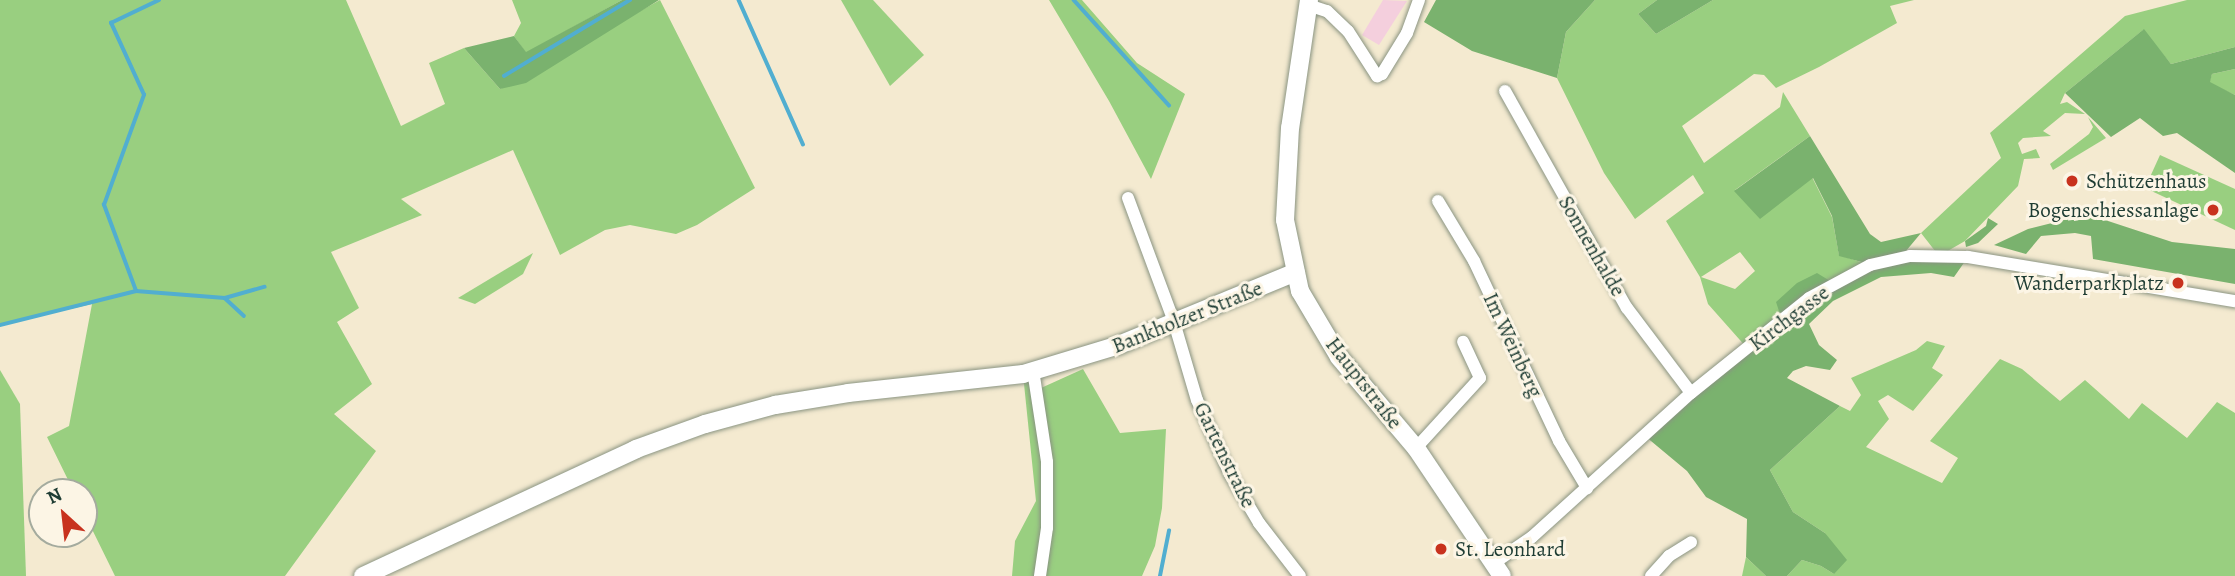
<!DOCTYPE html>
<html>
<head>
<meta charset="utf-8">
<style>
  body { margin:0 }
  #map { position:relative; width:2235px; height:576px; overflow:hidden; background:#f4ead0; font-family:Alegreya,serif }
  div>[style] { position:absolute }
  .built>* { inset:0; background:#f4cfdd }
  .green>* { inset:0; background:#99cf80 }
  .forest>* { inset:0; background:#7ab26e }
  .stream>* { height:3.5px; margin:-1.75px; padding:0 1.75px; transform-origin:1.75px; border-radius:1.75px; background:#51aed0 }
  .roads { filter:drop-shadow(0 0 2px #8a9482) drop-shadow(0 0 2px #8a9482) }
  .street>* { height:12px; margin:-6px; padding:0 6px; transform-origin:6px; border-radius:6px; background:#fff }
  .secondary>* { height:18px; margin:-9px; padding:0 9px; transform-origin:9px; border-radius:9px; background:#fff }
  .dots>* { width:19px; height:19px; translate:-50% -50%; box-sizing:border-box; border:4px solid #fcf5e5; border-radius:50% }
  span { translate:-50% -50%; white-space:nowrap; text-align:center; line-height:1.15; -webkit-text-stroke:6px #fcf5e5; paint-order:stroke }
  .poi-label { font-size:21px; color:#1f3d34 }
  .left { translate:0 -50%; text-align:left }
  .right { translate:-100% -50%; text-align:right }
  .street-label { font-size:21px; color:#1f3d34 }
  .north { position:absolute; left:28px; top:478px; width:70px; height:70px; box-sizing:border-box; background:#fcf5e5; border:2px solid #a4ab9e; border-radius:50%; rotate:333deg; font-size:19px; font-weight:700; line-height:28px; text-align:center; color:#1f3d34 }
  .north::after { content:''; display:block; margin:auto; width:24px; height:32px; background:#c8321e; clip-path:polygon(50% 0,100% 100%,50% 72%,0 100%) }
</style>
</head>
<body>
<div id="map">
  <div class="built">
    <div style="clip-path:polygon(1383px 0,1407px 1px,1379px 45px,1362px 35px)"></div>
  </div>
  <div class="green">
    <div style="clip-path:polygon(0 0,346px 0,401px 126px,445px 104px,429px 63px,464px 48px,500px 89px,660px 0,755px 188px,697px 225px,676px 234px,630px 225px,605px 230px,560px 255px,513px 150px,401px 199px,422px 215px,331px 252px,359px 308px,337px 322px,372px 384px,334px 414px,376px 451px,285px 576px,115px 576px,84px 513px,84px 492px,74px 492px,47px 437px,69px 426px,92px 304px,0 325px)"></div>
    <div style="clip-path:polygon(512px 0,622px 0,526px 53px,514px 36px,521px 23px)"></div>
    <div style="clip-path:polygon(841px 0,873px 0,924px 55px,890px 86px)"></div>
    <div style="clip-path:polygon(1049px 0,1082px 0,1137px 63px,1185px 94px,1151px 179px,1109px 101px)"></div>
    <div style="clip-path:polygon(evenodd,1595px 0,1657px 0,1638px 14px,1656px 34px,1713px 0,1914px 0,1890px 6px,1897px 23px,1819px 67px,1776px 88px,1764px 75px,1754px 74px,1682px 126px,1704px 163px,1780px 107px,1783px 92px,1810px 136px,1735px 190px,1812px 177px,1832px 217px,1839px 255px,1870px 265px,1782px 320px,1747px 348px,1708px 304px,1700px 277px,1666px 221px,1704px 193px,1693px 175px,1635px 219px,1604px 173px,1557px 78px,1566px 32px,1595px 0,1740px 252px,1755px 271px,1735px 289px,1701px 277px,1740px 252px)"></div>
    <div style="clip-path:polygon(2187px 0,2235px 0,2235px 47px,2171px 64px,2143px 30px,2065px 93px,2060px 104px,2067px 102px,2085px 114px,2065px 113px,2043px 131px,2051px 136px,2023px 138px,2018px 143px,2022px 154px,2036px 149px,2040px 158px,2024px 159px,2018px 186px,1965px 241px,1939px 256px,1921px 233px,2001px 158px,1990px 133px,2125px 16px)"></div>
    <div style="clip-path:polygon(2235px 69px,2235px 95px,2209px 83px,2212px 74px)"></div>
    <div style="clip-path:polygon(2088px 117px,2106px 138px,2053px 170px,2050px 164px,2089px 134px,2093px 127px)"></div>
    <div style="clip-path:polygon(2160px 155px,2235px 189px,2235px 230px,2145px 188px)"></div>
    <div style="clip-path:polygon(533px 253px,523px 274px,475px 304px,458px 298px)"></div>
    <div style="clip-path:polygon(1927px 341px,1945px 346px,1932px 368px,1943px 375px,1913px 411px,1888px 395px,1878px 401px,1889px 419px,1866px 447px,1942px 483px,1958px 458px,1930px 441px,2000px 359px,2022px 369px,2060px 401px,2085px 380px,2129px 419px,2142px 403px,2187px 438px,2217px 402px,2235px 413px,2235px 576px,1787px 576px,1802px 560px,1821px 566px,1834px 574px,1825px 533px,1793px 512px,1770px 470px,1840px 406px,1850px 411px,1861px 395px,1851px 378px,1916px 350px)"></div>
    <div style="clip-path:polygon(1083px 369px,1120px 433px,1166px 429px,1162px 508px,1155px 546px,1142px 576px,1012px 576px,1015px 541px,1036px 501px,1023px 374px,1041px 388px)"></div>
    <div style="clip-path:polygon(0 370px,20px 404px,26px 576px,0 576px)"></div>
    <div style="clip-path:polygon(1746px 557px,1766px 576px,1742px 576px)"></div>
  </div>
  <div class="forest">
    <div style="clip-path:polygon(622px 0,659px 0,526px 83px,500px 89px,464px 48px,514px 36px,526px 52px)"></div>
    <div style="clip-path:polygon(1436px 0,1595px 0,1566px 32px,1557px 78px,1472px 51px,1424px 22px)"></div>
    <div style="clip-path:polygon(1657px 0,1713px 0,1656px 34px,1638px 14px)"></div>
    <div style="clip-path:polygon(2144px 29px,2171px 64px,2235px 47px,2235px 69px,2212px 74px,2210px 82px,2235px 95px,2235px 173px,2177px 133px,2163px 136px,2140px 118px,2111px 137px,2065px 93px)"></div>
    <div style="clip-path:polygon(1810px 136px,1870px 234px,1881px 242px,1921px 233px,1906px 251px,1968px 257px,1954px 277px,1931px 273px,1881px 277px,1833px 301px,1809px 324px,1819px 345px,1837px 360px,1830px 370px,1806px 366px,1793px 371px,1787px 378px,1840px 406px,1770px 470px,1793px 512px,1825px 533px,1847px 560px,1834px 574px,1821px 566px,1802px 560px,1787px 576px,1766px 576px,1746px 557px,1747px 519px,1706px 497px,1687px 471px,1645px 436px,1782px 320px,1776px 302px,1797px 283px,1817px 273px,1835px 284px,1869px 264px,1839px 256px,1832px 216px,1813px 178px,1760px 219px,1734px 191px)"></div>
    <div style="clip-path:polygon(2080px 216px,2105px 220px,2172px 242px,2235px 249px,2235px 284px,2093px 259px,2091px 236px,2075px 233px,2041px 236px,2026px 254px,1994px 245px,2028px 229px)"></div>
    <div style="clip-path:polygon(1988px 218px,1998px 224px,1978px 243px,1966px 247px,1965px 241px,1986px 226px)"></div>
  </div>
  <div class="stream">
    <div style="left:739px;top:0;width:158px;rotate:66deg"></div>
    <div style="left:1074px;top:0;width:142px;rotate:47.9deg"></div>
    <div style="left:504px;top:76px;width:147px;rotate:-31.1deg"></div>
    <div style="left:136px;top:291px;width:89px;rotate:4.5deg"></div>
    <div style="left:225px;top:298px;width:26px;rotate:43deg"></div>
    <div style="left:225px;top:298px;width:41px;rotate:-15.8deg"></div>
    <div style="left:0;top:325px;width:140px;rotate:-14deg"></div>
    <div style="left:136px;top:291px;width:92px;rotate:-110.4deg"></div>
    <div style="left:104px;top:205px;width:117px;rotate:-70deg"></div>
    <div style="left:144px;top:95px;width:79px;rotate:-114.6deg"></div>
    <div style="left:111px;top:23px;width:53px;rotate:-25.6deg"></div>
    <div style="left:1160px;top:576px;width:46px;rotate:-78.7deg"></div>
  </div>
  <div class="roads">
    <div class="street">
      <div style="left:1308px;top:5px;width:20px;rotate:18deg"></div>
      <div style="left:1327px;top:11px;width:29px;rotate:44deg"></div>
      <div style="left:1348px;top:31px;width:54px;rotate:57.2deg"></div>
      <div style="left:1377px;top:76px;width:5px;rotate:-22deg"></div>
      <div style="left:1382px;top:74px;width:48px;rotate:-58.6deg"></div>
      <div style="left:1407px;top:33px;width:35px;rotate:-70deg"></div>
      <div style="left:1505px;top:91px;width:249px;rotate:60.7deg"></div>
      <div style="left:1627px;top:308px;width:106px;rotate:53deg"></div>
      <div style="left:1128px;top:198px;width:132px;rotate:69.6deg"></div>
      <div style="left:1174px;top:322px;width:81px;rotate:73.6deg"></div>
      <div style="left:1197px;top:400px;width:81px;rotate:66deg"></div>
      <div style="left:1230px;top:474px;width:57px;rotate:59.4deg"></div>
      <div style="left:1259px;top:523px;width:67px;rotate:52.3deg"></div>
      <div style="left:1438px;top:201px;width:70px;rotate:59deg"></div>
      <div style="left:1474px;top:261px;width:199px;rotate:64.7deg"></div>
      <div style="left:1559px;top:441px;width:55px;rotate:59.2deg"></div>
      <div style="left:1033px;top:370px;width:93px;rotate:81.3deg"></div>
      <div style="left:1047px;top:462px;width:66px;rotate:90deg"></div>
      <div style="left:1047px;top:528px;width:49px;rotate:98.3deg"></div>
      <div style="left:1416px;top:448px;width:95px;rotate:-47.6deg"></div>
      <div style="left:1480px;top:378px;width:40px;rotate:-115deg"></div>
      <div style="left:1494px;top:563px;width:46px;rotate:-34.4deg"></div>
      <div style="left:1532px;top:537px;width:215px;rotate:-42.2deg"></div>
      <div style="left:1691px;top:393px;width:151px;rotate:-38.8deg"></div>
      <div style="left:1809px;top:298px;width:69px;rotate:-28.4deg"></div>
      <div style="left:1870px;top:265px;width:41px;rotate:-12.7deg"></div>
      <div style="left:1910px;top:256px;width:58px;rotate:1deg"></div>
      <div style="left:1968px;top:257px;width:271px;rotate:9.4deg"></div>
      <div style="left:1651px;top:576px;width:27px;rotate:-48deg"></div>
      <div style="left:1669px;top:556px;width:26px;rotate:-32deg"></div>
    </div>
    <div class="secondary">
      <div style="left:1309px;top:0;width:129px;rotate:98.4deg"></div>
      <div style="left:1290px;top:128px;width:92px;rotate:93.1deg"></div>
      <div style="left:1285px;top:220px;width:73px;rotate:78.1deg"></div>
      <div style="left:1300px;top:291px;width:77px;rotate:59.4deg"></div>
      <div style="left:1339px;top:357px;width:119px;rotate:49.8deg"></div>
      <div style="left:1416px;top:448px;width:154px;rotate:56.1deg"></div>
      <div style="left:363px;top:576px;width:301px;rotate:-24.9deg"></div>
      <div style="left:636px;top:449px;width:73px;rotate:-19.9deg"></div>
      <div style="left:705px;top:424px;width:73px;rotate:-15.2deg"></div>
      <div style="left:775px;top:405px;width:74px;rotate:-9.3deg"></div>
      <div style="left:848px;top:393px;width:176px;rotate:-6.2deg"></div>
      <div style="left:1023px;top:374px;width:100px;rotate:-16.8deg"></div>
      <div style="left:1119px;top:345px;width:191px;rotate:-22.4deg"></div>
    </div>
  </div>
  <div class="dots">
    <div style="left:2072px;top:181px;background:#c8321e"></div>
    <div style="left:2213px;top:210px;background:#c8321e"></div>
    <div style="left:2178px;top:283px;background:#c8321e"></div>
    <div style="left:1441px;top:549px;background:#c8321e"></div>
  </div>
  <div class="poi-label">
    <span class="left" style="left:2086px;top:181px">Schützenhaus</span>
    <span class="right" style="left:2199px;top:210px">Bogenschiessanlage</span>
    <span class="right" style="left:2164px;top:283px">Wanderparkplatz</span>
    <span class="left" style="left:1455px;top:549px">St. Leonhard</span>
  </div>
  <div class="street-label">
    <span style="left:1592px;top:246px;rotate:60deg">Sonnenhalde</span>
    <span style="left:1187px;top:317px;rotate:-22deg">Bankholzer Straße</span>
    <span style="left:1789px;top:318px;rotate:-37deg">Kirchgasse</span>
    <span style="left:1513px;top:345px;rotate:65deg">Im Weinberg</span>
    <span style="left:1364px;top:383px;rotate:52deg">Hauptstraße</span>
    <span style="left:1225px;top:455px;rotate:64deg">Gartenstraße</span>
  </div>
  <div class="north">N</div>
</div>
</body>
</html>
